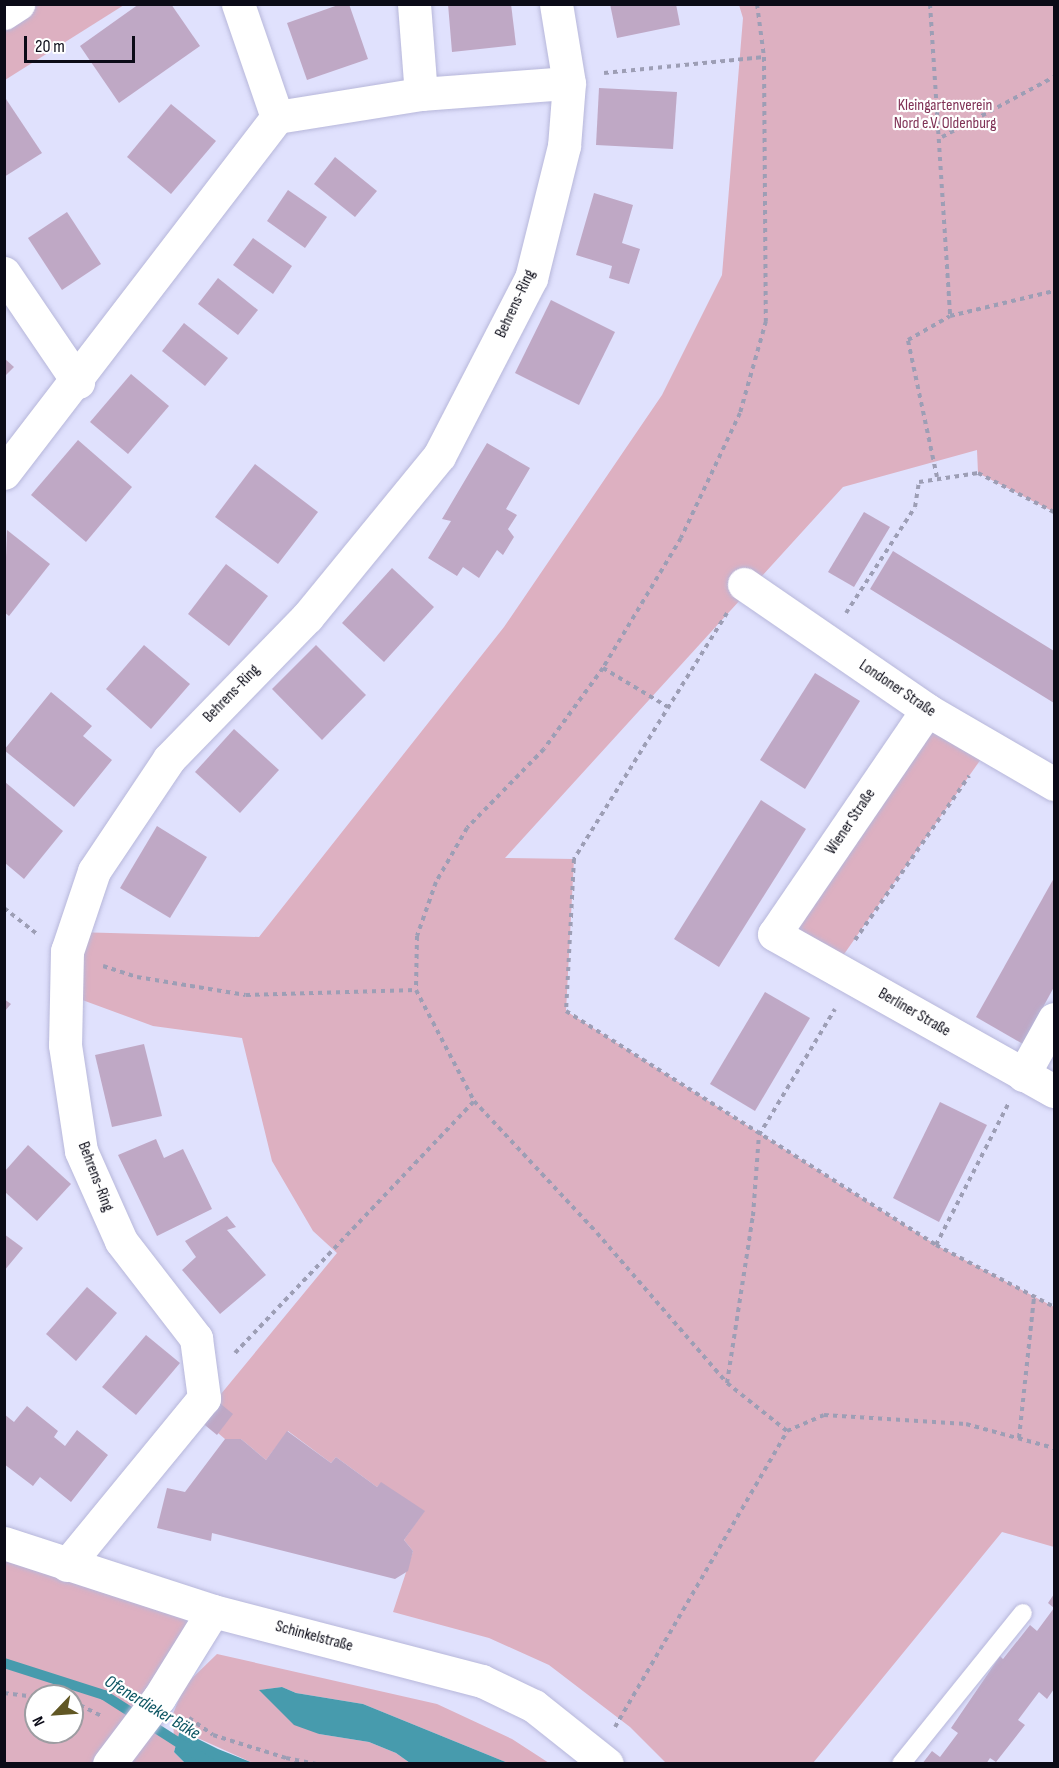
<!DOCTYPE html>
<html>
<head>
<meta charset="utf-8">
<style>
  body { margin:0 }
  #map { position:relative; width:1059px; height:1768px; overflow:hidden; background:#e0e1fd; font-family:"Sofia Sans Condensed",sans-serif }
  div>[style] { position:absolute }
  .green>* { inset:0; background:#ddb0c1 }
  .water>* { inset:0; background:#479bad }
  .stream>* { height:10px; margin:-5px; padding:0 5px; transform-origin:5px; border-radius:5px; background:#479bad }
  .building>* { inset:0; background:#bfa8c5 }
  .path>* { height:4px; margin-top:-2px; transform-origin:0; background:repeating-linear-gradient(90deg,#9d9eb5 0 4.5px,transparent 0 9px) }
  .roads { filter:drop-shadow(0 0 2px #b7b7da) drop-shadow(0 0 2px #b7b7da) }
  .lane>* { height:18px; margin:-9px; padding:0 9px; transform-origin:9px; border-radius:9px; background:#fff }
  .street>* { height:33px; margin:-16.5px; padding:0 16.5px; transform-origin:16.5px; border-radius:16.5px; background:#fff }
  span { translate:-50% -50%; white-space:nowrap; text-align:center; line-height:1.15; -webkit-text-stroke:4.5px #fff; paint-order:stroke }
  .park-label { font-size:16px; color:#803256 }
  .street-label { font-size:16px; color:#0b0b17 }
  .water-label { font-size:18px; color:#0b5462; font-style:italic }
  .frame { position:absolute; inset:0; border:6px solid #0b0b17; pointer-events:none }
  .north { position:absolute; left:24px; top:1684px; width:60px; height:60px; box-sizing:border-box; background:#fff; border:2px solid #9d9da2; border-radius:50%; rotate:245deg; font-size:16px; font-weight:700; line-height:24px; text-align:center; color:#0b0b17 }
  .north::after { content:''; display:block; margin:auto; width:21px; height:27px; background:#615724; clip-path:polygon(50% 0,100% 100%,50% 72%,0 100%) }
  .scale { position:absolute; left:24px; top:36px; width:111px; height:27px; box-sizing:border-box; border:3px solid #0b0b17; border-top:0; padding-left:8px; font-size:18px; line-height:21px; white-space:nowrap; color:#0b0b17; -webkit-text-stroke:4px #fff; paint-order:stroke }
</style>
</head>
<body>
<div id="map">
  <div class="green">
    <div style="clip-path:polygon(18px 5px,124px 5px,5px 80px,4px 12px)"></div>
    <div style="clip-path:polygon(739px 5px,1054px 5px,1054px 512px,978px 473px,977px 450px,843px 487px,505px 858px,574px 859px,566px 1011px,936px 1245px,1054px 1307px,1054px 1547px,1002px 1532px,813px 1763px,666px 1763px,630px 1727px,549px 1665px,489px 1638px,393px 1612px,413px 1551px,404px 1540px,424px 1511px,381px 1483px,377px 1487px,336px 1457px,331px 1463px,288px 1431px,266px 1460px,241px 1439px,225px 1439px,218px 1433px,216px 1400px,337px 1253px,313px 1231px,272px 1161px,242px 1038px,153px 1026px,66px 994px,74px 932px,259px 937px,504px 627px,662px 395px,722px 275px,743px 18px)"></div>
    <div style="clip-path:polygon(927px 710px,988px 749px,835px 967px,774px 934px)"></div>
    <div style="clip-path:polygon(evenodd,4px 1543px,213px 1611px,146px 1716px,174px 1742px,173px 1714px,184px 1686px,217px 1654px,437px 1704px,512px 1739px,549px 1763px,508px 1763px,363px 1704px,296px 1693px,282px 1687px,260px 1690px,319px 1734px,369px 1742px,396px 1753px,410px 1763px,253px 1763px,180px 1730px,174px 1752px,185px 1763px,5px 1763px,4px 1543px,36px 1696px,72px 1696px,72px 1732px,36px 1732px,36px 1696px)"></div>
  </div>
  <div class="water">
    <div style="clip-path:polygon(282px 1687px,296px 1693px,363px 1704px,508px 1763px,410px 1763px,396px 1753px,369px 1742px,319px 1734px,294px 1725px,259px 1690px)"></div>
    <div style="clip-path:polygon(180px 1730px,218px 1749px,253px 1763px,185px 1763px,174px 1752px)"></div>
  </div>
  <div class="stream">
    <div style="left:4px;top:1663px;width:105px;rotate:17.7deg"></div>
    <div style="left:104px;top:1695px;width:128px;rotate:32.6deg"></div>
  </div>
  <div class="building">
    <div style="clip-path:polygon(139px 4px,171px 4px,200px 46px,119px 103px,80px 46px)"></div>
    <div style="clip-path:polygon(341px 4px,349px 4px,368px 59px,307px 80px,287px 23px)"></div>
    <div style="clip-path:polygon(448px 4px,511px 4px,516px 45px,452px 52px)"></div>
    <div style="clip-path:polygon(610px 4px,676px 4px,680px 25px,617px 38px)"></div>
    <div style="clip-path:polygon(599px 88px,677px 92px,673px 149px,596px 145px)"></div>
    <div style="clip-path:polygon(4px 96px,42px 153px,4px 177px)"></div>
    <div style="clip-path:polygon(171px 104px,216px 141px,171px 194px,127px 157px)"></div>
    <div style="clip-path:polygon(335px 157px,377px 191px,355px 217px,314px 184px)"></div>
    <div style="clip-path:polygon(288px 190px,327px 217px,305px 248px,267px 221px)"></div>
    <div style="clip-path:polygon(594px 193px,633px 205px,622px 243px,640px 249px,629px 284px,609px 278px,612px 266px,576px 255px)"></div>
    <div style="clip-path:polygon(67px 212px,101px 264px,62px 290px,28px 238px)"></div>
    <div style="clip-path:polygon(253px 238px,292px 266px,273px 294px,233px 265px)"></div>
    <div style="clip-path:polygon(218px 278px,258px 310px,238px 335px,198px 304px)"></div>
    <div style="clip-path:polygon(551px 300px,615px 332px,579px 405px,515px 373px)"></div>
    <div style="clip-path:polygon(184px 323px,228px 358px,205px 386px,162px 351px)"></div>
    <div style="clip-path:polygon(4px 358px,14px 367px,4px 377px)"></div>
    <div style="clip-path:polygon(131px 374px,169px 406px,128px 454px,90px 422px)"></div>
    <div style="clip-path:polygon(78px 440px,132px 487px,86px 542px,31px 495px)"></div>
    <div style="clip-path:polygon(487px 443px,530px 468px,506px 509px,517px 515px,508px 529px,514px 537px,503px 555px,497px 550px,479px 578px,463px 567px,457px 576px,428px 558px,451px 521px,442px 519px)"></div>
    <div style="clip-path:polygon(255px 464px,318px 512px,278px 564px,215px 517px)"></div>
    <div style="clip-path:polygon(864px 512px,890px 527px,854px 587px,828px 572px)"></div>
    <div style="clip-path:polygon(7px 530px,50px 564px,9px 616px,4px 612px)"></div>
    <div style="clip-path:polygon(893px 551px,1054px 651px,1054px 703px,870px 589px)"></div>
    <div style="clip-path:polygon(226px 564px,268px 596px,229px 646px,188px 614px)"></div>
    <div style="clip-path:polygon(392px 568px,434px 607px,384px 662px,342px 623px)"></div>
    <div style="clip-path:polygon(144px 645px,190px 684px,151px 729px,106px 689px)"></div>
    <div style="clip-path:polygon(316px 645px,366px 695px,322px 740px,272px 689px)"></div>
    <div style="clip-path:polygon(815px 673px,860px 701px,805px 789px,760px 760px)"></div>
    <div style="clip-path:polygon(51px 692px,92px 726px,83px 736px,112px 760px,74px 807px,4px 750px)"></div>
    <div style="clip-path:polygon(234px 729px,279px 770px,240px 813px,195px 772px)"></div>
    <div style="clip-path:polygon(5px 782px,63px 831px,24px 879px,5px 863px)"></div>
    <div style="clip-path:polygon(761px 800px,806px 829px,719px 967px,674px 939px)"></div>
    <div style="clip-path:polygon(157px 826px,207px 857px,170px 918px,120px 888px)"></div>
    <div style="clip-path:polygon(1054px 878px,1054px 987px,1023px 1044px,976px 1017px)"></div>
    <div style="clip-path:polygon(765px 992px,810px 1018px,755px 1111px,710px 1084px)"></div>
    <div style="clip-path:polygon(4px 999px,11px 1004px,4px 1012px)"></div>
    <div style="clip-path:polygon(144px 1044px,162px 1116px,112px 1127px,95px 1055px)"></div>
    <div style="clip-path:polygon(940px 1102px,987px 1125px,939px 1222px,893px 1198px)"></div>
    <div style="clip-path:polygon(156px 1139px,164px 1158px,183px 1149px,212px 1209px,157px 1236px,118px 1155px)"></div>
    <div style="clip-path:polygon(28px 1145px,71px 1184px,37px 1221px,5px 1192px,5px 1171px)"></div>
    <div style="clip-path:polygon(227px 1216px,236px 1227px,227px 1230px,266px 1275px,220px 1314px,182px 1270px,196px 1257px,185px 1241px)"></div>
    <div style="clip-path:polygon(4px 1234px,23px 1248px,4px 1271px)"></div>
    <div style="clip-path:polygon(87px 1287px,117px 1313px,76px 1361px,46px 1334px)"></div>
    <div style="clip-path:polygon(146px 1335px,180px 1363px,136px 1415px,102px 1387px)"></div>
    <div style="clip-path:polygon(216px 1400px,233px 1414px,217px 1435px,200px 1421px)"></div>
    <div style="clip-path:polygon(27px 1406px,58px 1431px,54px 1437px,65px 1446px,77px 1430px,108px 1455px,71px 1502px,40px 1477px,33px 1486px,4px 1464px,4px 1414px,14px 1422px)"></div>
    <div style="clip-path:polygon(287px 1431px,331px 1463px,336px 1457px,377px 1487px,381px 1482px,425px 1511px,404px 1540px,413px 1551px,408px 1571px,395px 1579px,212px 1533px,211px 1541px,157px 1528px,167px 1488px,185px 1492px,225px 1439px,241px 1439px,266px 1460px)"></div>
    <div style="clip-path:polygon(1054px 1594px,1054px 1608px,1048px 1603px)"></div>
    <div style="clip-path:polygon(1054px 1608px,1054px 1689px,1047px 1699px,1039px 1692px,1018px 1720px,1025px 1725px,996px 1762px,990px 1758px,986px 1764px,922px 1764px,932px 1751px,940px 1757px,958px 1733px,951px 1728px,1000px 1656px,1003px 1659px,1030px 1625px,1037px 1631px)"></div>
  </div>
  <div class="path">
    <div style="left:757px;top:4px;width:53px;rotate:82.5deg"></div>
    <div style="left:764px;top:57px;width:264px;rotate:89.6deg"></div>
    <div style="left:766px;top:321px;width:96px;rotate:105.8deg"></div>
    <div style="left:740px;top:413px;width:138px;rotate:115.3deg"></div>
    <div style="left:681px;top:538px;width:152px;rotate:121deg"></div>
    <div style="left:603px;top:668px;width:100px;rotate:126.1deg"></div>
    <div style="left:544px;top:749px;width:110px;rotate:134.3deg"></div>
    <div style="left:467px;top:828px;width:62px;rotate:119.9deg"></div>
    <div style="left:436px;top:882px;width:57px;rotate:109.4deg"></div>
    <div style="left:417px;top:936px;width:54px;rotate:91.1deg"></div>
    <div style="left:416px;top:990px;width:125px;rotate:62.4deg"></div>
    <div style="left:474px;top:1101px;width:180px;rotate:47deg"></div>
    <div style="left:597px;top:1233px;width:198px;rotate:49.1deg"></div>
    <div style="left:727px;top:1383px;width:77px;rotate:38.7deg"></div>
    <div style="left:930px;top:4px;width:313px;rotate:86.3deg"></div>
    <div style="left:604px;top:73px;width:161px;rotate:-5.7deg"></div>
    <div style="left:942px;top:137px;width:127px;rotate:-28.2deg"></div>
    <div style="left:937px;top:477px;width:140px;rotate:-102deg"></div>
    <div style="left:908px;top:340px;width:48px;rotate:-29.7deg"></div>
    <div style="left:950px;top:316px;width:107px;rotate:-13.5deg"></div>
    <div style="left:727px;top:613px;width:290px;rotate:121.9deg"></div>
    <div style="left:574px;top:859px;width:152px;rotate:93deg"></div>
    <div style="left:566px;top:1011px;width:438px;rotate:32.3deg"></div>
    <div style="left:936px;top:1245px;width:133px;rotate:27.7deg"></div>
    <div style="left:846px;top:613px;width:126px;rotate:-56.9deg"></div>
    <div style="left:915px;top:507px;width:25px;rotate:-81deg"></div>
    <div style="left:919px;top:482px;width:60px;rotate:-8.7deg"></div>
    <div style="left:978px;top:473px;width:85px;rotate:27.2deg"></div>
    <div style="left:603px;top:668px;width:76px;rotate:31deg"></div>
    <div style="left:4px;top:908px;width:42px;rotate:38.2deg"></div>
    <div style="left:855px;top:940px;width:200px;rotate:-55.2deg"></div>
    <div style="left:103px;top:966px;width:36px;rotate:18deg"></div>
    <div style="left:137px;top:977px;width:110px;rotate:9.4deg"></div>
    <div style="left:246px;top:995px;width:170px;rotate:-1.7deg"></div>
    <div style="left:936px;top:1245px;width:158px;rotate:-62.9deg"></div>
    <div style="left:235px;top:1353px;width:347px;rotate:-46.5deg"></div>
    <div style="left:727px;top:1383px;width:169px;rotate:-81.2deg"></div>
    <div style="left:753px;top:1216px;width:81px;rotate:-85.8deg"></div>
    <div style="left:759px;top:1135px;width:147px;rotate:-58.9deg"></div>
    <div style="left:1019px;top:1438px;width:142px;rotate:-83.9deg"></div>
    <div style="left:4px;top:1693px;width:32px;rotate:7deg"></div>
    <div style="left:72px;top:1701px;width:33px;rotate:27deg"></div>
    <div style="left:189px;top:1718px;width:29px;rotate:35deg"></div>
    <div style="left:213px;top:1735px;width:77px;rotate:17.5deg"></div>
    <div style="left:286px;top:1758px;width:32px;rotate:11deg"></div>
    <div style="left:615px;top:1727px;width:342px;rotate:-59.8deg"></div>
    <div style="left:787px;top:1431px;width:40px;rotate:-23.4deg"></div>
    <div style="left:824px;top:1415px;width:142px;rotate:3.6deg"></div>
    <div style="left:966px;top:1424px;width:91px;rotate:15.3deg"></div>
  </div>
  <div class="roads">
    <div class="lane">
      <div style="left:901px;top:1764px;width:194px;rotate:-51.1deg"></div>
    </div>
    <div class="street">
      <div style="left:238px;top:4px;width:120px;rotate:71deg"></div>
      <div style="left:414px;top:4px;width:90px;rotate:85.6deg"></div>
      <div style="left:556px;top:4px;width:80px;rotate:80.7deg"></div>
      <div style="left:4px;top:13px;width:17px;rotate:-33deg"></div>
      <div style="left:4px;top:273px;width:132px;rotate:55.8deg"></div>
      <div style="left:4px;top:473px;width:449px;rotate:-52.5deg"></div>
      <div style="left:277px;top:117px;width:146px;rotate:-9.1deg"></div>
      <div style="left:421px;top:94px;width:148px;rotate:-4.3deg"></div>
      <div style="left:569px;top:83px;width:63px;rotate:94.5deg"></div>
      <div style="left:564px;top:146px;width:136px;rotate:104deg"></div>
      <div style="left:531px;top:278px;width:200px;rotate:117.3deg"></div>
      <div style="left:439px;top:456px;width:208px;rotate:129.3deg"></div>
      <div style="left:307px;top:617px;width:198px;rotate:134.2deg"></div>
      <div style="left:169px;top:759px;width:135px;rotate:123.8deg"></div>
      <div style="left:94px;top:871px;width:84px;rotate:108.6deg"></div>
      <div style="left:67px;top:951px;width:94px;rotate:91.2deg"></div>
      <div style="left:65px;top:1045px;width:107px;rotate:81.4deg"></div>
      <div style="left:81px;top:1151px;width:98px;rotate:66deg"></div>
      <div style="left:121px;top:1241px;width:123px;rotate:52.3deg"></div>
      <div style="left:196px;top:1338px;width:61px;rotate:82.4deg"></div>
      <div style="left:204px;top:1398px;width:216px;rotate:129.4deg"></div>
      <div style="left:744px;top:584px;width:222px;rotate:34.5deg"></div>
      <div style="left:927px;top:710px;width:147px;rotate:30.2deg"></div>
      <div style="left:927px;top:710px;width:271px;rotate:124.3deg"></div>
      <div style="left:774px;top:934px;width:321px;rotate:29.3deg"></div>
      <div style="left:1023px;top:1075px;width:64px;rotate:-61deg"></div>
      <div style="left:4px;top:1543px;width:220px;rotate:18deg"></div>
      <div style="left:213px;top:1611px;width:278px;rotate:14.6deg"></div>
      <div style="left:482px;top:1681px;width:58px;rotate:25.7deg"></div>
      <div style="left:534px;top:1706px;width:93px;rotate:38.5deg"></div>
      <div style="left:109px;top:1764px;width:83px;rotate:-52.9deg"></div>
      <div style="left:159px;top:1698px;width:102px;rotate:-58.2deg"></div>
    </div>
  </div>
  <div class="park-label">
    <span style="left:945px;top:115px">Kleingartenverein<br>Nord e.V. Oldenburg</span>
  </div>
  <div class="street-label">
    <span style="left:516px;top:304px;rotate:-65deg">Behrens-Ring</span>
    <span style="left:897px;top:689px;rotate:34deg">Londoner Straße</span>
    <span style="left:232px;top:694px;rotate:-46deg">Behrens-Ring</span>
    <span style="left:851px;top:822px;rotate:-56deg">Wiener Straße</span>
    <span style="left:914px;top:1013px;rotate:30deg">Berliner Straße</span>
    <span style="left:95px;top:1177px;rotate:69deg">Behrens-Ring</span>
    <span style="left:314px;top:1637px;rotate:15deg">Schinkelstraße</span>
  </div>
  <div class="water-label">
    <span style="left:152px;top:1708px;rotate:31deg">Ofenerdieker Bäke</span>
  </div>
  <div class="frame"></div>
  <div class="north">N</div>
  <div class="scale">20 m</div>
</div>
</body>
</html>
